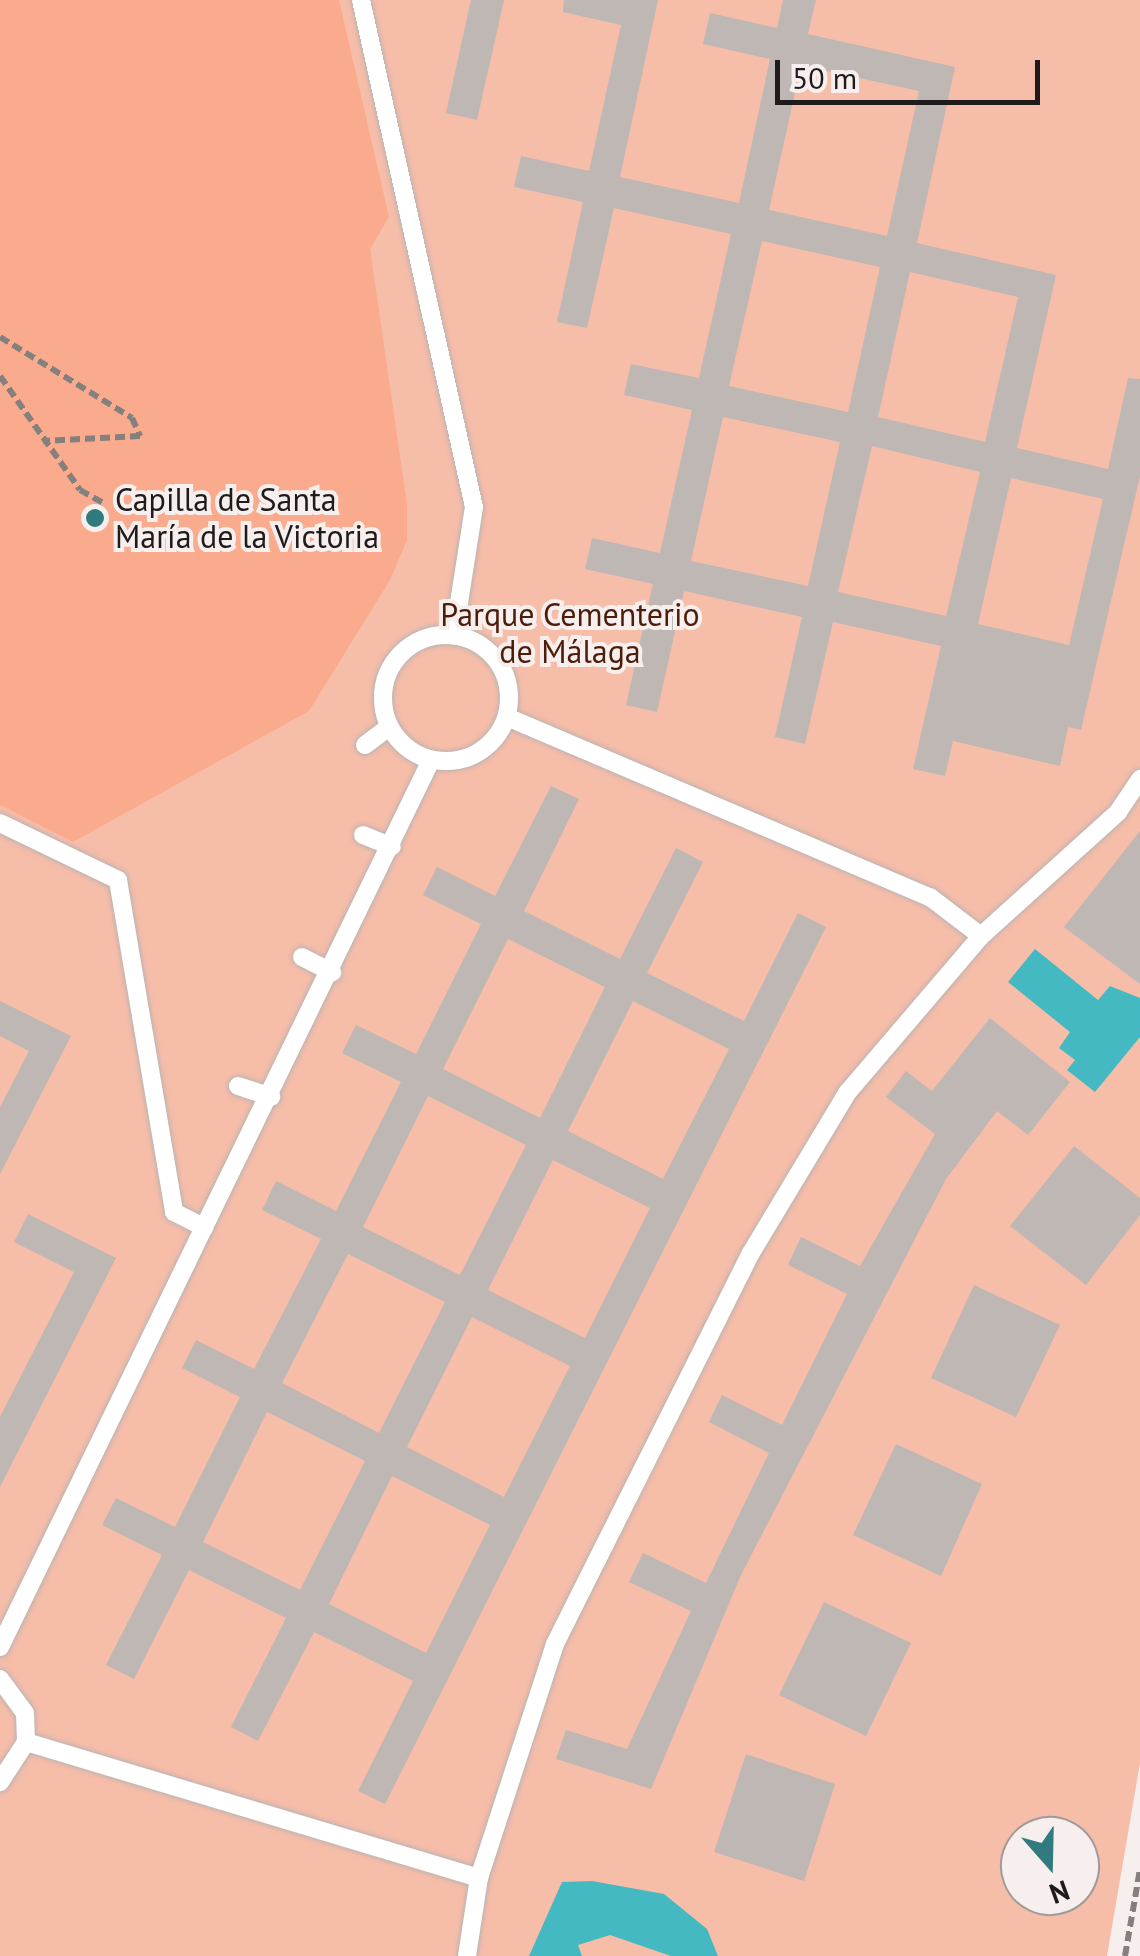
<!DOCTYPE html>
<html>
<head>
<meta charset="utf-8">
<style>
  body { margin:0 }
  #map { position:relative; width:1140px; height:1956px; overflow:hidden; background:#f7efed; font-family:"PT Sans",sans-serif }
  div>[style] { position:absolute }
  .green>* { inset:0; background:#f6bda9 }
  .forest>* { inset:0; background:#fbab8d }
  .water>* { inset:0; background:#44b9c2 }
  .building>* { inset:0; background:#beb7b4 }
  .path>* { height:6px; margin-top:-3px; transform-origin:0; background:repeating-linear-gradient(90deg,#857f7e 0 10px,transparent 0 15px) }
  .roads { filter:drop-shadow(0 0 2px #bbb3b1) drop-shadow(0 0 2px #bbb3b1) }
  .service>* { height:18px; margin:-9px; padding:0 9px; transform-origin:9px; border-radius:9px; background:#fff }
  .service>.ring { margin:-9px; padding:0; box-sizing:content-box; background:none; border:18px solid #fff; border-radius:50% }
  .dots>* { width:28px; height:28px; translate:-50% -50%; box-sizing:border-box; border:5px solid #f7efed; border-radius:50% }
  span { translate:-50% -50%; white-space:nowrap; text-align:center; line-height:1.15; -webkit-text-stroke:8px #f7efed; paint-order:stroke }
  .poi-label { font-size:32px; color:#1e1b1a }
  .left { translate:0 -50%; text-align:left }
  .park-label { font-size:32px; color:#4e1d09 }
  .north { position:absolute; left:1000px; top:1816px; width:100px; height:100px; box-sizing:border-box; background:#f7efed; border:2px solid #a09a99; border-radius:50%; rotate:160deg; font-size:28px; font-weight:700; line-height:40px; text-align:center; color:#1e1b1a }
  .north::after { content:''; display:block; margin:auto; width:35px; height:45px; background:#317a7f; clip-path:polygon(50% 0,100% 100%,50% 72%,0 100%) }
  .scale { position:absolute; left:775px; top:60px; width:265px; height:45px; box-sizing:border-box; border:5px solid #1e1b1a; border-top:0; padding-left:12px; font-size:30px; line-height:35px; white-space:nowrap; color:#1e1b1a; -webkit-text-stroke:8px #f7efed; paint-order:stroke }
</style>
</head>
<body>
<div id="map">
  <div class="green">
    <div style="clip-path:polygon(evenodd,0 0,1140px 0,1140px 1763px,1107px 1956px,0 1956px,0 0,1020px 1836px,1080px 1836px,1080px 1896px,1020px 1896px,1020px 1836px)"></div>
  </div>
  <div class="forest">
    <div style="clip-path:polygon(0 0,339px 0,389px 217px,370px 249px,407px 504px,407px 540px,390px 580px,309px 711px,73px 842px,0 805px)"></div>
  </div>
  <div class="water">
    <div style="clip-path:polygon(1035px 949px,1098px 1000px,1110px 986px,1140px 998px,1140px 1037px,1095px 1092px,1067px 1070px,1075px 1060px,1059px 1048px,1070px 1032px,1008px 982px)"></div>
    <div style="clip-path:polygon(592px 1881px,664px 1894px,707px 1929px,718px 1956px,671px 1956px,610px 1935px,578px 1945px,582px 1956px,529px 1956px,562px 1882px)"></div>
  </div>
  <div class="building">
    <div style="clip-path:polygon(471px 0,504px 0,477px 120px,446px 113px)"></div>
    <div style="clip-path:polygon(evenodd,564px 0,658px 0,620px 177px,739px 203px,770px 59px,703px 44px,710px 13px,777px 28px,783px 0,816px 0,808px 34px,955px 67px,917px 243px,1056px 275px,1017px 448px,1108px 469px,1128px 378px,1140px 379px,1140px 476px,1081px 730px,1068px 727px,1060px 766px,953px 741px,945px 776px,913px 769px,941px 646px,833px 622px,805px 744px,775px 737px,802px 617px,684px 591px,657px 712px,626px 705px,653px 584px,585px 569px,592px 538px,660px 553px,692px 410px,624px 395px,631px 364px,699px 378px,731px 234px,614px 208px,587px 328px,557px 322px,583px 202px,514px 187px,521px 156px,589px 171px,621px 25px,563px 12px,564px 0,813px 68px,919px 91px,887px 236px,769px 210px,797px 84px,813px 68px,564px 0,762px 241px,880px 267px,848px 412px,729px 386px,762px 241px,564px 0,910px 272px,1018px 297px,985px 442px,878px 417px,910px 272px,564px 0,723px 417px,840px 442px,808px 586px,691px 561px,723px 417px,564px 0,872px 446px,980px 472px,946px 616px,838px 592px,872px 446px,564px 0,1011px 478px,1103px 499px,1069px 645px,978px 624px,1011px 478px)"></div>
    <div style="clip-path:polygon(evenodd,551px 786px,579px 799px,524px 911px,620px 959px,676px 848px,703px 862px,647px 973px,744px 1021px,798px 913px,826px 927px,385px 1804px,358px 1791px,413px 1681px,314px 1632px,258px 1741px,231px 1727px,286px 1618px,189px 1570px,134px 1679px,106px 1665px,162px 1555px,102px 1525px,116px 1498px,175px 1527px,240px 1397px,182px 1368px,196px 1340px,254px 1369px,321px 1239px,262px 1210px,276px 1181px,336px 1211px,401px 1082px,342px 1053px,356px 1025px,416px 1054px,481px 924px,423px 895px,437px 867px,495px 896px,551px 786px,508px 939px,605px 987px,540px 1118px,443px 1069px,508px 939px,551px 786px,633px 1001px,729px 1049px,663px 1179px,568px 1131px,633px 1001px,551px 786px,428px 1096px,526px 1145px,460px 1275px,363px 1227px,428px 1096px,551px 786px,553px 1160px,650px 1208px,585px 1338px,488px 1290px,553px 1160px,551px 786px,348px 1254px,445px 1302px,379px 1433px,282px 1383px,348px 1254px,551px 786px,472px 1317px,570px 1366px,504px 1497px,407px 1447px,472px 1317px,551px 786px,267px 1412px,365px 1461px,300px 1590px,203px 1542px,267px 1412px,551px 786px,392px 1476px,490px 1525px,426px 1653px,329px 1604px,392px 1476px)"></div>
    <div style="clip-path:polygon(1140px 831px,1140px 984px,1064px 927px)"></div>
    <div style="clip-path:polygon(0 1001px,71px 1036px,0 1174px,0 1107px,29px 1051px,0 1036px)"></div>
    <div style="clip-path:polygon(990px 1018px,1070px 1082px,1028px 1135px,997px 1111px,946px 1179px,741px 1575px,651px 1789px,556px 1759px,566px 1730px,627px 1749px,691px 1611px,629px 1582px,643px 1553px,706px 1583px,769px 1453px,709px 1422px,722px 1395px,782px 1425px,847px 1294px,788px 1265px,801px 1237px,860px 1266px,935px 1134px,886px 1097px,906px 1071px,932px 1091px)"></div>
    <div style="clip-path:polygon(1074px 1146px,1140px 1198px,1140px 1215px,1086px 1285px,1010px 1226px)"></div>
    <div style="clip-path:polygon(28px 1214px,116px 1258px,0 1487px,0 1417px,74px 1272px,14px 1242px)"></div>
    <div style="clip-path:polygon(974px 1285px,1060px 1325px,1016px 1417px,931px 1378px)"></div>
    <div style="clip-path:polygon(896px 1444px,982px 1484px,941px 1576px,853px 1535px)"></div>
    <div style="clip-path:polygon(824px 1602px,911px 1643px,866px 1736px,779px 1695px)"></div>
    <div style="clip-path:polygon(746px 1754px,835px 1784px,804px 1881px,714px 1852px)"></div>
  </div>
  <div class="path">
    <div style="left:0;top:337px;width:155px;rotate:31.5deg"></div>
    <div style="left:132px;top:418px;width:20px;rotate:66deg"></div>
    <div style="left:140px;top:436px;width:97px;rotate:177deg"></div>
    <div style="left:0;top:376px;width:139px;rotate:54.9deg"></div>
    <div style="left:80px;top:490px;width:29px;rotate:29deg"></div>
    <div style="left:1125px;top:1956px;width:88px;rotate:-80.2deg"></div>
  </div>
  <div class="roads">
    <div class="service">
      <div style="left:361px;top:0;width:519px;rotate:77.44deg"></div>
      <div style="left:474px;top:507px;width:130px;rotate:98.9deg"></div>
      <div class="ring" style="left:383px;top:635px;width:108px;height:108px"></div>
      <div style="left:507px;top:717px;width:460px;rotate:23.1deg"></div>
      <div style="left:930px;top:897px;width:64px;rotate:37.4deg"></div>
      <div style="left:365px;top:745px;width:30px;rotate:-37deg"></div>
      <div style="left:0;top:823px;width:131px;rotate:25.8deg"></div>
      <div style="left:118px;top:880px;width:337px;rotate:80.4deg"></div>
      <div style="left:174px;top:1212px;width:34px;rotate:27deg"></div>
      <div style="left:363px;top:835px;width:31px;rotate:22deg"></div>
      <div style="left:302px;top:957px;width:34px;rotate:27deg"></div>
      <div style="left:238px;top:1086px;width:35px;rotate:18deg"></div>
      <div style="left:0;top:1647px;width:986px;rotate:-64.08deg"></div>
      <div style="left:0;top:1679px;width:42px;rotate:53.7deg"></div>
      <div style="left:25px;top:1713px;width:29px;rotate:88deg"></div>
      <div style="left:26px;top:1742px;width:48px;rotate:123deg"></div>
      <div style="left:26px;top:1742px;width:473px;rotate:16.7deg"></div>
      <div style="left:479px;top:1878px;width:246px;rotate:-72deg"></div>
      <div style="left:555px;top:1644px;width:437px;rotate:-63.4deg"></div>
      <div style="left:751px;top:1253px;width:187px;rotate:-59deg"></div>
      <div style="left:847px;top:1093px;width:206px;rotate:-49.5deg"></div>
      <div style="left:981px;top:936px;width:185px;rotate:-42.1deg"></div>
      <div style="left:1118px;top:812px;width:40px;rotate:-56deg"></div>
      <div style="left:467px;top:1956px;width:79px;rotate:-81.3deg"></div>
    </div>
  </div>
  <div class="dots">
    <div style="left:95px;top:518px;background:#317a7f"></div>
  </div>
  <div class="poi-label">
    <span class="left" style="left:115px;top:518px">Capilla de Santa<br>María de la Victoria</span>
  </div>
  <div class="park-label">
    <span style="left:570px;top:633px">Parque Cementerio<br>de Málaga</span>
  </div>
  <div class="north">N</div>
  <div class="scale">50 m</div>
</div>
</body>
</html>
